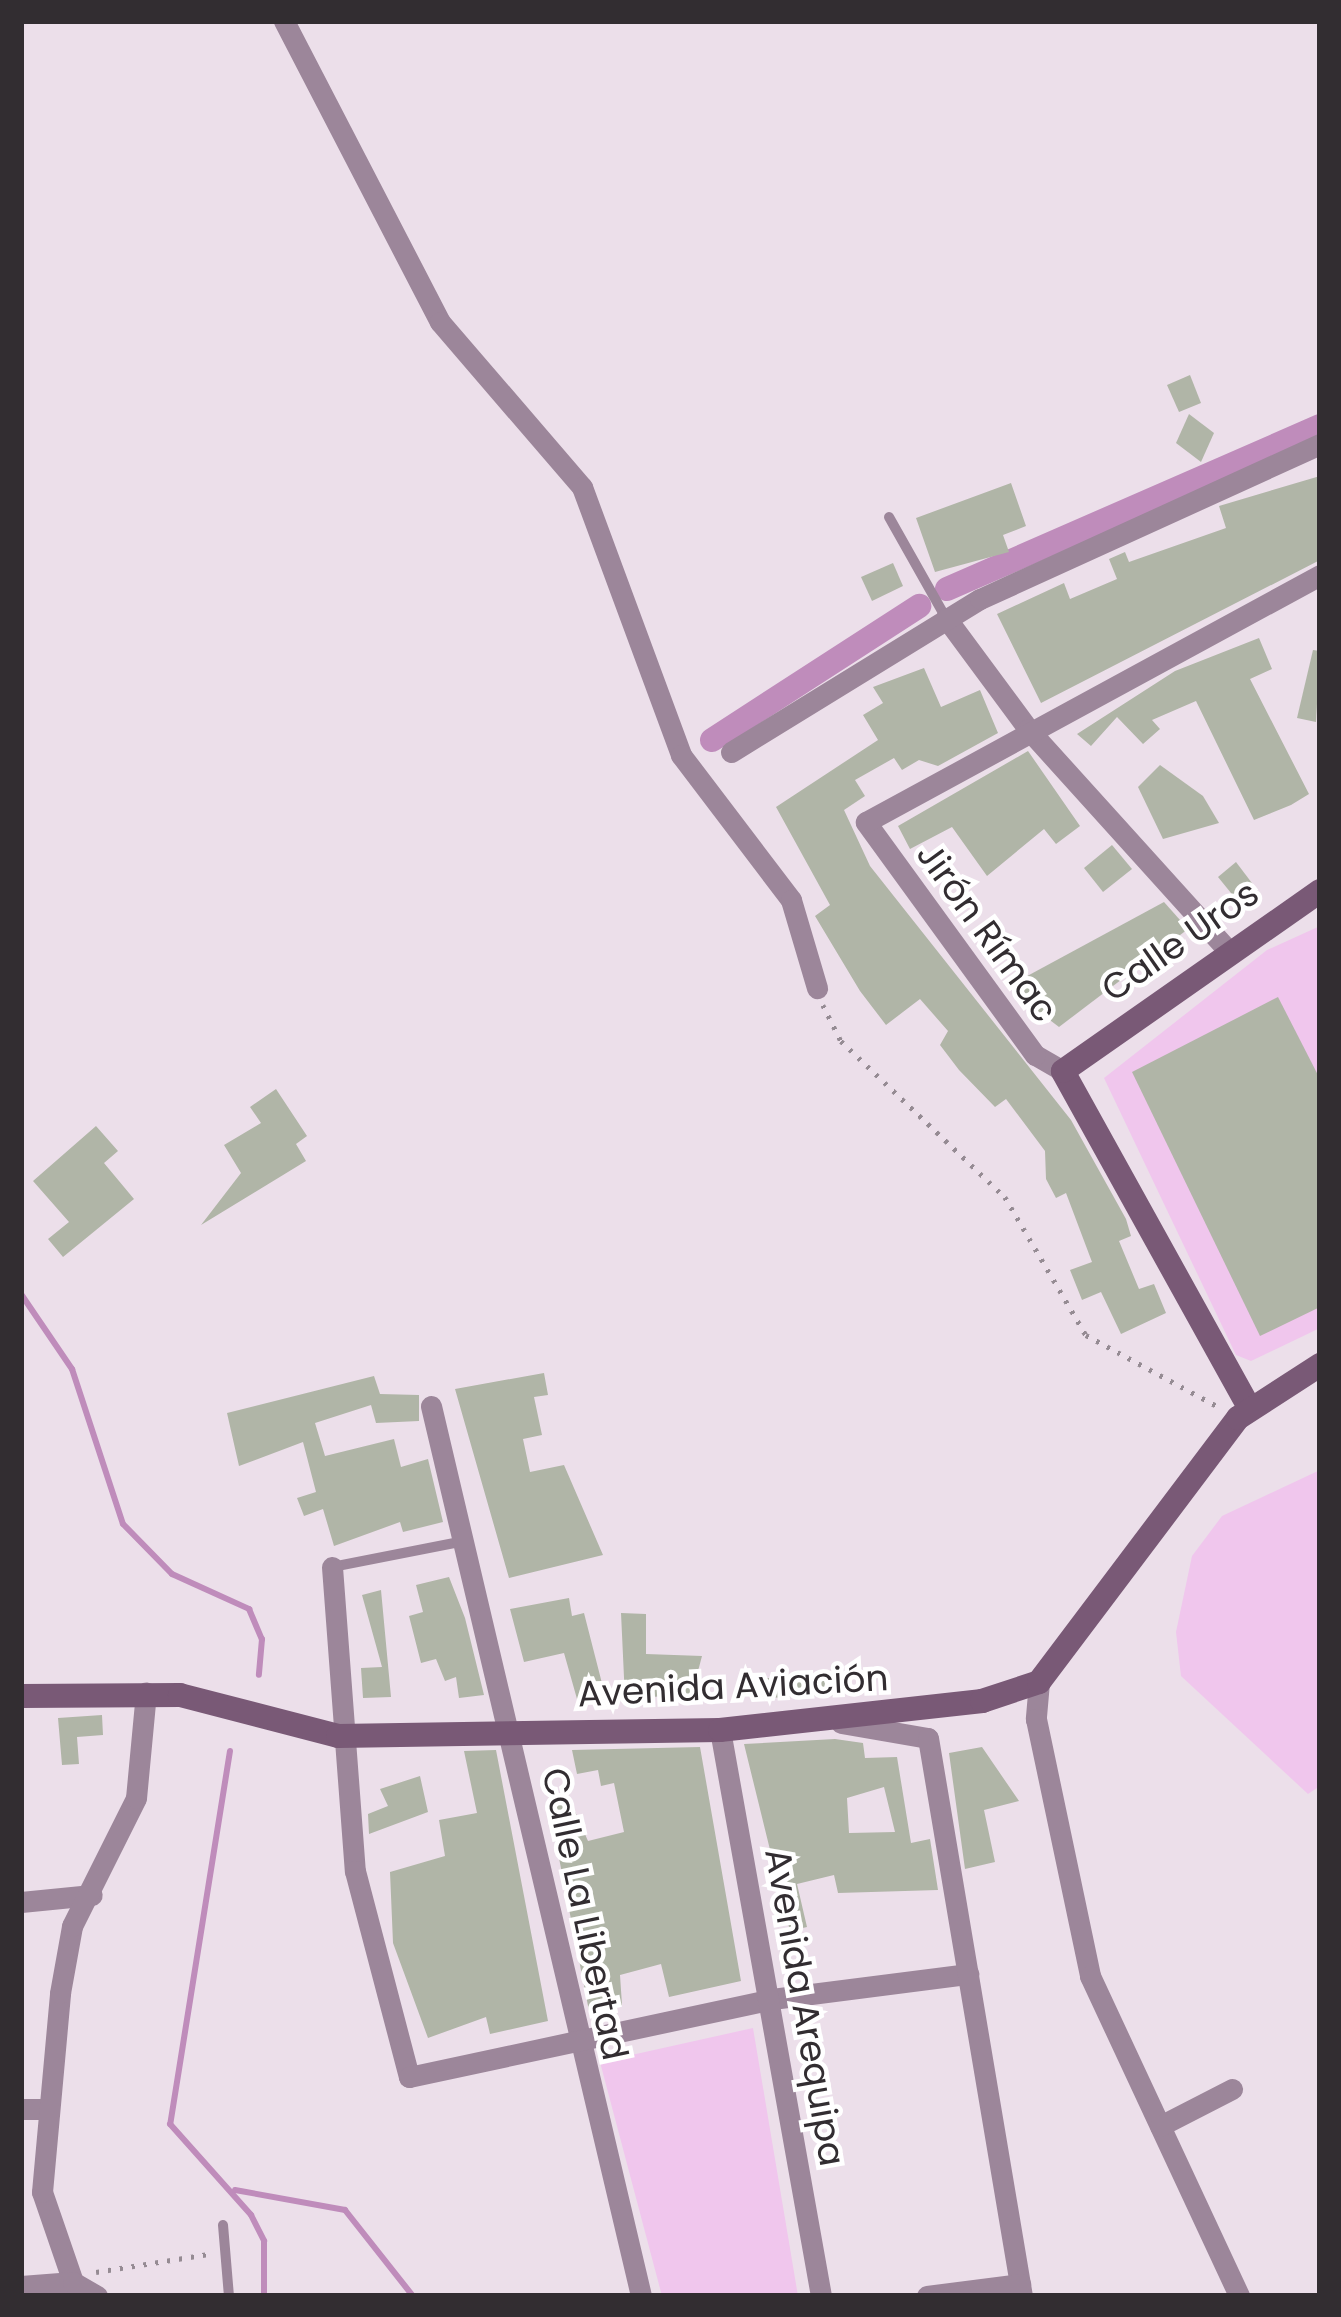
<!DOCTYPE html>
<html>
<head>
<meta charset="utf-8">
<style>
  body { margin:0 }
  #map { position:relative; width:1341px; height:2317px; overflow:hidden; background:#ecdfea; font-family:Poppins,sans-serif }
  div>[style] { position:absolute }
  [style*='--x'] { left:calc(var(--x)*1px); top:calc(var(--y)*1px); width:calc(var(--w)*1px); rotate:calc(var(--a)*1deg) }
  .green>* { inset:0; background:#f0c6ed }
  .stream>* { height:6px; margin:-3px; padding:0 3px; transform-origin:3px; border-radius:3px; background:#bf8cbb }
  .canal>* { height:24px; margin:-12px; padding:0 12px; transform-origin:12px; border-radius:12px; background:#bf8cbb }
  .building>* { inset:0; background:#b0b5a7 }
  .path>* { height:4.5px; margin-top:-2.25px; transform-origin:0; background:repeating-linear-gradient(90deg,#958b93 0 3px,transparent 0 12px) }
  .lane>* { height:10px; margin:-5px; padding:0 5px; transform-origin:5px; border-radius:5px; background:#9c869a }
  .street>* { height:21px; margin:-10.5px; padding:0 10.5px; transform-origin:10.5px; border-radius:10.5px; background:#9c869a }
  .secondary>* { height:24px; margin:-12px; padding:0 12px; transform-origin:12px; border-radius:12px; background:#795976 }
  span { translate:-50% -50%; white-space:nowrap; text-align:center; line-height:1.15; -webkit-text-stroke:9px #fff; paint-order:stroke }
  .street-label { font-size:36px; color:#322d31 }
  .frame { position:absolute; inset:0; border:24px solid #322d31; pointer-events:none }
</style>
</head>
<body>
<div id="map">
  <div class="green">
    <i style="clip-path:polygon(1320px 926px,1320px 1328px,1251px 1361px,1236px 1355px,1104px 1078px,1267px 950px)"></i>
    <i style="clip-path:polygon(1320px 1470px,1320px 1786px,1308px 1794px,1181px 1676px,1176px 1632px,1192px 1556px,1222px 1516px)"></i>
    <i style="clip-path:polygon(753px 2028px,798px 2296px,662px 2296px,600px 2062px)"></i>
  </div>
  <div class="stream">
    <i style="--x:21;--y:1294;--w:91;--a:55.8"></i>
    <i style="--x:72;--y:1369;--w:163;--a:71.8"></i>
    <i style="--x:123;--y:1524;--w:70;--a:45.6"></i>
    <i style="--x:172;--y:1574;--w:85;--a:24.4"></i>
    <i style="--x:249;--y:1609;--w:33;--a:67"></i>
    <i style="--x:262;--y:1639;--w:36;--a:95"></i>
    <i style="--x:230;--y:1751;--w:378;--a:99.1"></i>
    <i style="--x:170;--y:2124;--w:122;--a:48.3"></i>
    <i style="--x:251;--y:2215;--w:29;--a:63"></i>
    <i style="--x:264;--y:2241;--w:55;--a:90"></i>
    <i style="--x:235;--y:2190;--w:112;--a:10.3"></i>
    <i style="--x:345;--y:2210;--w:110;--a:51.7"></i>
  </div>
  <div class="canal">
    <i style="--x:947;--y:589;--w:407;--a:-23.6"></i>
    <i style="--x:712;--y:740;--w:247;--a:-32.9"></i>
  </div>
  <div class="building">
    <i style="clip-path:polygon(1190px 375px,1201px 403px,1179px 412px,1167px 385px)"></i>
    <i style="clip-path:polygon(1189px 414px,1214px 433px,1201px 462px,1176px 443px)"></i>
    <i style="clip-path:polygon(1320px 476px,1320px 560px,1041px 703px,997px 614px,1064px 583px,1070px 599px,1117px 579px,1109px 559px,1125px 552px,1129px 562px,1226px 528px,1219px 506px)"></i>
    <i style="clip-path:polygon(1011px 483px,1026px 526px,1003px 535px,1009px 552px,935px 572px,916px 518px)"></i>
    <i style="clip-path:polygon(893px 563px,903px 586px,872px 601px,861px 577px)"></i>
    <i style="clip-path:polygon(1259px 638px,1272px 669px,1250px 679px,1309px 794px,1291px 805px,1254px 820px,1196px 701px,1152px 720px,1160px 729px,1143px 744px,1117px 717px,1091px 746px,1077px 734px,1175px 671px)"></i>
    <i style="clip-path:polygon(1313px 650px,1320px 651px,1316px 722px,1297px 718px)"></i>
    <i style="clip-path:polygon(924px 668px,941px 707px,980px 690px,998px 733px,938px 766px,919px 760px,902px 770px,894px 758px,855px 780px,865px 796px,844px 810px,870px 866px,1071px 1120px,1126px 1219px,1131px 1236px,1119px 1241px,1139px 1289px,1154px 1284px,1166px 1313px,1121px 1334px,1101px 1292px,1082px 1300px,1070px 1270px,1092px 1262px,1066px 1193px,1056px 1198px,1046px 1179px,1045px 1151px,1006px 1099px,995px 1107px,959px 1070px,940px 1045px,948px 1031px,920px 999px,886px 1025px,860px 991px,815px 916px,830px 905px,776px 807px,878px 740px,863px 715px,883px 703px,873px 687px)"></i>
    <i style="clip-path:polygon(1028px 751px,1080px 826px,1056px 844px,1044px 829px,987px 876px,952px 827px,910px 849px,898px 826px)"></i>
    <i style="clip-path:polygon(1160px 765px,1203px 796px,1219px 823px,1163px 839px,1138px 787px)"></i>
    <i style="clip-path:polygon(1112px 845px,1132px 869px,1103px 892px,1084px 868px)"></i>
    <i style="clip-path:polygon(1236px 862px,1261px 895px,1244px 909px,1218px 877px)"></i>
    <i style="clip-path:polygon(1164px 902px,1188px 929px,1059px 1027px,1034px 1008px,1018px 981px)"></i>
    <i style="clip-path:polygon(1278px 997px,1320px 1079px,1320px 1307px,1260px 1336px,1132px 1072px)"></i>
    <i style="clip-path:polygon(276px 1089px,307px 1136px,296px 1144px,306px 1161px,201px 1225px,241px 1173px,224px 1145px,261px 1123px,250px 1107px)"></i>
    <i style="clip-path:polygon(96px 1126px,118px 1151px,104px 1163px,134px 1199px,63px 1257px,48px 1239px,69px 1222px,33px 1181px)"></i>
    <i style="clip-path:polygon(544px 1373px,548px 1395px,534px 1397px,542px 1435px,523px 1439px,530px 1472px,564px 1465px,603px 1555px,509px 1578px,455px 1389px)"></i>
    <i style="clip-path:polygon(374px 1376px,380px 1394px,419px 1395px,419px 1421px,376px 1423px,371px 1405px,315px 1423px,325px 1456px,394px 1439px,401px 1467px,428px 1459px,443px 1522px,403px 1532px,400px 1522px,334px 1546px,323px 1509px,304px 1516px,297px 1498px,316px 1492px,303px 1442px,239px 1466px,227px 1413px)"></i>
    <i style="clip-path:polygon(449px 1577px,465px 1618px,484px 1695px,459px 1698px,456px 1677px,445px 1681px,436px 1659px,421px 1663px,409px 1616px,423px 1612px,416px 1585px)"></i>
    <i style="clip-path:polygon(381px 1590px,391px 1697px,363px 1698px,361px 1668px,382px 1667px,362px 1595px)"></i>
    <i style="clip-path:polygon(569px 1598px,572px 1616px,584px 1613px,606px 1699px,579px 1706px,564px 1653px,524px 1662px,510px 1609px)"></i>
    <i style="clip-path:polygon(621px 1613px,646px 1614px,646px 1654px,702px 1656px,692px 1694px,625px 1699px)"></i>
    <i style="clip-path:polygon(767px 1678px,842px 1679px,842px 1695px,767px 1698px)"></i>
    <i style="clip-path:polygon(102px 1715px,103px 1735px,77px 1737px,79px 1764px,62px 1765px,58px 1718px)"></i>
    <i style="clip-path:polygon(evenodd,835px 1739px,863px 1743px,865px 1758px,897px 1757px,911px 1843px,930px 1839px,938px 1890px,838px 1893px,834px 1875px,797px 1884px,807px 1927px,790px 1931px,744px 1744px,835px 1739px,884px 1787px,895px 1832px,849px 1833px,847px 1798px,884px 1787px)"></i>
    <i style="clip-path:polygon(700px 1747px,741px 1981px,669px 1997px,661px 1964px,620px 1975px,622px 2005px,590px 2016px,548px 1802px,569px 1798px,588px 1841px,624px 1832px,614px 1783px,601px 1786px,598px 1770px,577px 1774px,572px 1750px)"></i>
    <i style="clip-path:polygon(982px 1747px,1019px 1801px,984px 1810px,995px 1862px,965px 1869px,949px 1753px)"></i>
    <i style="clip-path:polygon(496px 1750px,548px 2021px,490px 2034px,486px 2017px,428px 2038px,393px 1943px,390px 1872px,445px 1856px,439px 1820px,477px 1813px,464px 1751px)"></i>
    <i style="clip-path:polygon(420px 1776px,428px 1812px,369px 1834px,368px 1814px,388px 1806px,380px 1789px)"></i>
  </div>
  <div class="path">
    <i style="--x:823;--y:1005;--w:40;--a:63.4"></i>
    <i style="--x:841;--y:1041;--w:226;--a:43.6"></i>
    <i style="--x:1005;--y:1197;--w:160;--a:59.6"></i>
    <i style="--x:1086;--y:1335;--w:149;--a:28.5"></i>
    <i style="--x:96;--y:2272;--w:114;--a:-9.1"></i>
  </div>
  <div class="lane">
    <i style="--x:889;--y:517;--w:116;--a:60.6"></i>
    <i style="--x:332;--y:1567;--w:135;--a:-11.1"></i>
    <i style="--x:223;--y:2225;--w:71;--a:85.2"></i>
  </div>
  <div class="street">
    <i style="--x:284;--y:21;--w:339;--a:62.6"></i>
    <i style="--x:440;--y:322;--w:218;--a:49.3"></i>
    <i style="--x:582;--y:487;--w:286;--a:69.7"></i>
    <i style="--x:681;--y:755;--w:182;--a:52.8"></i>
    <i style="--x:791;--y:900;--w:92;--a:73.5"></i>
    <i style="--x:946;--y:618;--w:138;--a:53.5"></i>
    <i style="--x:1028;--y:729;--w:297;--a:47.9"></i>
    <i style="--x:731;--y:752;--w:292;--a:-31.6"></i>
    <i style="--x:980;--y:599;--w:374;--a:-24.5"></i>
    <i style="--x:1063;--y:1071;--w:32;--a:-150"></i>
    <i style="--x:1035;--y:1055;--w:288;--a:-126"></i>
    <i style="--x:866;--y:822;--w:517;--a:-28.55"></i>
    <i style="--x:431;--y:1406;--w:914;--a:76.72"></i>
    <i style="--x:332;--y:1567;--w:305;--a:85.7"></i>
    <i style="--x:355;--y:1871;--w:213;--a:75.3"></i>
    <i style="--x:409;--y:2077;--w:371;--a:-12.1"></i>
    <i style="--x:772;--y:1999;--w:198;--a:-7.3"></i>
    <i style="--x:1039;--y:1682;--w:37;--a:95"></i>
    <i style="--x:1036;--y:1719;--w:263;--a:78.1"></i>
    <i style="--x:1090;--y:1976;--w:353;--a:65"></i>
    <i style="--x:841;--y:1723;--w:88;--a:9.8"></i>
    <i style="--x:928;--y:1738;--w:566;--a:80.44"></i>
    <i style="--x:720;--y:1730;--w:575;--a:79.88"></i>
    <i style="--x:21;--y:1902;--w:71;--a:-5.6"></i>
    <i style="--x:21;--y:2109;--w:26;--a:0"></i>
    <i style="--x:1160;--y:2126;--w:81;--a:-27.2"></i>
    <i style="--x:73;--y:2282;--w:95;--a:-109"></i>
    <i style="--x:42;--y:2192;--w:200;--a:-84.8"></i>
    <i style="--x:60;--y:1993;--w:68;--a:-79.8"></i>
    <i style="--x:72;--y:1926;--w:143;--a:-63.4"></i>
    <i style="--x:136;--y:1798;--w:106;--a:-84.6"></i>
    <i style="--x:21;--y:2286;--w:52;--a:-4.4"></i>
    <i style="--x:73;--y:2282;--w:28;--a:30"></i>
    <i style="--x:927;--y:2296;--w:94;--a:-7.4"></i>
  </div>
  <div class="secondary">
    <i style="--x:1250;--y:1409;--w:386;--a:-119"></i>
    <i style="--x:1063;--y:1071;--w:314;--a:-35"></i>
    <i style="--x:21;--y:1696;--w:159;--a:-0.4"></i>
    <i style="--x:180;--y:1695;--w:163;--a:14.5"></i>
    <i style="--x:338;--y:1736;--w:382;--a:-0.9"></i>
    <i style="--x:720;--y:1730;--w:264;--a:-6.3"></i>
    <i style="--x:982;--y:1701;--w:60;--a:-18.4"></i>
    <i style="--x:1039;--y:1682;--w:331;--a:-53"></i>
    <i style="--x:1238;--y:1418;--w:98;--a:-32.9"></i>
  </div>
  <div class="street-label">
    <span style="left:987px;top:932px;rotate:54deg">Jirón Rímac</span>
    <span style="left:1180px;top:941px;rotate:-35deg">Calle Uros</span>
    <span style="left:733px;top:1686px;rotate:-3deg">Avenida Aviación</span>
    <span style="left:585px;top:1914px;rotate:78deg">Calle La Libertad</span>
    <span style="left:805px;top:2007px;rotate:80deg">Avenida Arequipa</span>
  </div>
  <div class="frame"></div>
</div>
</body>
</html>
